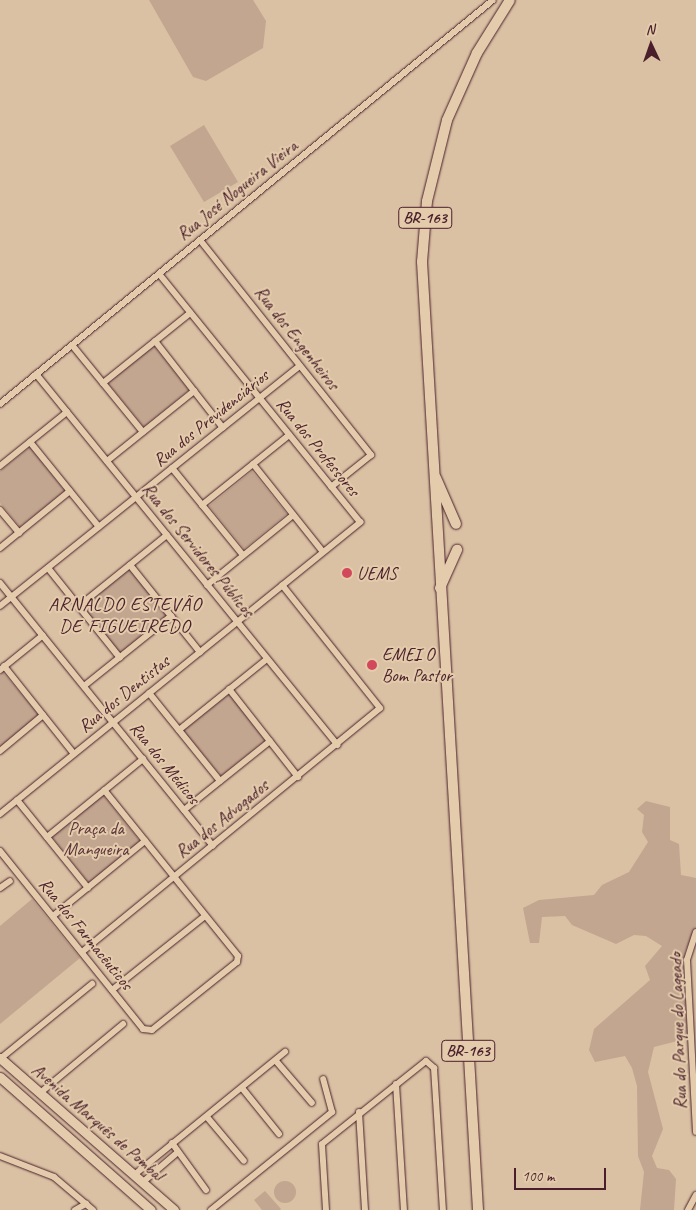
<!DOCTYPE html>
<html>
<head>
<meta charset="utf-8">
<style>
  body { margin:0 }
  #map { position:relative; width:696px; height:1210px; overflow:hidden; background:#dac1a3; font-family:Caveat,sans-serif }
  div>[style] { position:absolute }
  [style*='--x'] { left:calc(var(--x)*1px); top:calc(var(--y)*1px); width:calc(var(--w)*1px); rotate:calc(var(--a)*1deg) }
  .green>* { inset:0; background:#c2a68f }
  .round { border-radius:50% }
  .roads { filter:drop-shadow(0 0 1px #4a1f2b) drop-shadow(0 0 1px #4a1f2b) }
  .minor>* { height:6px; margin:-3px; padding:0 3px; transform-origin:3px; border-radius:3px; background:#e3cbab }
  .major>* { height:9px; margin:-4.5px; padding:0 4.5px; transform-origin:4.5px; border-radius:4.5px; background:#e3cbab }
  .highway>* { height:10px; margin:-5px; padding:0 5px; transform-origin:5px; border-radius:5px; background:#e3cbab }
  .dots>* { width:14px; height:14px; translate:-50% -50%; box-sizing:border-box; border:2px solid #e3cbab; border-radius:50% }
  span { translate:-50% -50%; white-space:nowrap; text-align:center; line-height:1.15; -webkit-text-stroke:4px #e3cbab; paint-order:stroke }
  .shield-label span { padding:1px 4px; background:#e3cbab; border:1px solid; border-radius:4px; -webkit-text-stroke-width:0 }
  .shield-label { font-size:16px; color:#4a1f2b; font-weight:700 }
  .street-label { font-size:18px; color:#4a1f2b }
  .poi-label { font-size:18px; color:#4a1f2b }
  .left { translate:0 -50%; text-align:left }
  .park-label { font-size:18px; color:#5c333a }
  .neighbourhood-label { font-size:19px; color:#4a1f2b; letter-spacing:1px }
  .north { position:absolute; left:626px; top:20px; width:50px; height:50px; -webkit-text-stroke:4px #e3cbab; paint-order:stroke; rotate:357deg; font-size:14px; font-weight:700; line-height:20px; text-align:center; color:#4a1f2b }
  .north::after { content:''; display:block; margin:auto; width:18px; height:22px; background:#4a1f2b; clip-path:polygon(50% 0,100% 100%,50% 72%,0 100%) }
  .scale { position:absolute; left:514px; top:1168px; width:92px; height:22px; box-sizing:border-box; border:2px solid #4a1f2b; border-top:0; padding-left:6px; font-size:15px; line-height:18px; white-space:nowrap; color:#4a1f2b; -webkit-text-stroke:4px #e3cbab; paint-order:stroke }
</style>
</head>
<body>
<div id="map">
  <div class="green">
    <i style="clip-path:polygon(149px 0,253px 0,266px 21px,263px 48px,206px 81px,193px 77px)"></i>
    <i style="clip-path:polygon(204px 125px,238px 182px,204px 202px,170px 146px)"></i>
    <i style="clip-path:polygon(154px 346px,189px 390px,144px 427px,108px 383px)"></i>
    <i style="clip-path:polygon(30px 447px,65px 491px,20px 527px,0 503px,0 471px)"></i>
    <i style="clip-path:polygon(252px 471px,287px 514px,244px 549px,209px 506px)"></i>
    <i style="clip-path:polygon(129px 569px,167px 616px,120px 654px,83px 607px)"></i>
    <i style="clip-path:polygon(3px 672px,39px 715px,0 747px,0 675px)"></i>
    <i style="clip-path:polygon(229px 694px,266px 740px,221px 776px,183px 730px)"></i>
    <i style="clip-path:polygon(103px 795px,140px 841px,89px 883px,52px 837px)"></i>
    <i style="clip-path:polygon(646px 801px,670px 807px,670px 840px,679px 844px,681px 875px,696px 878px,696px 930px,685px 952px,689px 1038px,654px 1047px,648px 1072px,663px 1129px,652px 1156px,657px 1168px,669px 1170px,676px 1179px,674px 1210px,640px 1210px,644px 1172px,638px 1156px,637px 1086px,632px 1068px,625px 1056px,595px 1062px,589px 1050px,594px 1029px,650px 980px,645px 966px,662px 946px,646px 936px,634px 935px,616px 944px,572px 925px,565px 916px,542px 917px,539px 943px,530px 943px,523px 908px,539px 900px,594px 895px,602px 885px,629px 872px,648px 842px,642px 832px,644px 815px,637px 809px)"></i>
    <i style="clip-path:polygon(32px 899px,80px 958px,0 1024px,0 926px)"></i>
    <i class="round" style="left:274px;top:1181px;width:22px;height:22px"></i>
    <i style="clip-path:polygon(265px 1191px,281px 1209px,280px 1210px,262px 1210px,254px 1200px)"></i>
  </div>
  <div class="roads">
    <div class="minor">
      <i style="--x:200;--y:240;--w:275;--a:51.5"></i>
      <i style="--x:371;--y:455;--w:51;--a:141.3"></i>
      <i style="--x:155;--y:341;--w:110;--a:52"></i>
      <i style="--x:72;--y:345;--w:112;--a:50.8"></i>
      <i style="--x:36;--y:374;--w:478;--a:50.9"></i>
      <i style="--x:103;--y:383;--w:112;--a:-38.8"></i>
      <i style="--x:0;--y:404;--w:637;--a:-39.33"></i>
      <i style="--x:30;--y:442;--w:109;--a:50.9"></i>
      <i style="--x:107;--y:461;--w:112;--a:-38.8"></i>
      <i style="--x:253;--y:464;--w:112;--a:51.5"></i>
      <i style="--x:0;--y:466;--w:86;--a:-38.9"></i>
      <i style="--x:172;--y:468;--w:112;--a:50.8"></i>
      <i style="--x:202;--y:505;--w:112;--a:-38.8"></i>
      <i style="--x:0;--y:510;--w:30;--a:50"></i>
      <i style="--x:0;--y:548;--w:90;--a:-39.2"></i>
      <i style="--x:130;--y:565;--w:112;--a:51.2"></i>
      <i style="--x:48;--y:568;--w:115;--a:51.3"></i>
      <i style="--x:0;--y:583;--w:338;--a:51"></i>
      <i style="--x:207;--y:585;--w:111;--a:-39.1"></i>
      <i style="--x:0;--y:606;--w:384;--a:-38.7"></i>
      <i style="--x:79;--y:606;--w:113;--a:-38.9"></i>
      <i style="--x:4;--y:666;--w:112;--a:51.5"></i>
      <i style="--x:0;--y:670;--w:55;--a:-39.1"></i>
      <i style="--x:84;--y:686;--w:112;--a:-38.8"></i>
      <i style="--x:229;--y:689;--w:112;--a:51.9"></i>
      <i style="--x:149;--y:693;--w:113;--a:51.1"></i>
      <i style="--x:179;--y:730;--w:113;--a:-38.9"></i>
      <i style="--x:0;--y:751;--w:56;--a:-39.9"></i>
      <i style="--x:17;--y:800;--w:113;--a:51.1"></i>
      <i style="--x:184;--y:810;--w:110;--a:-38.7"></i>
      <i style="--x:0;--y:814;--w:464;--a:-39"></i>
      <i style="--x:360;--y:522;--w:319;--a:-129"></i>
      <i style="--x:47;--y:837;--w:124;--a:-39.1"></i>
      <i style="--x:0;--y:851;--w:228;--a:51.2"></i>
      <i style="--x:143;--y:1029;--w:9;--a:6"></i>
      <i style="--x:152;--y:1030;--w:109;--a:-38.7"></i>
      <i style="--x:237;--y:962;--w:6;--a:-81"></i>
      <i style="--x:238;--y:956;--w:213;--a:-128.9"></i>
      <i style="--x:0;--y:888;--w:12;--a:-35"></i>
      <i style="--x:53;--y:916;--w:119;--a:-39.2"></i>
      <i style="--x:696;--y:932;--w:29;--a:108"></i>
      <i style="--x:687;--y:960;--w:172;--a:87"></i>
      <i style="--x:82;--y:952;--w:385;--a:-39.3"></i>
      <i style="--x:380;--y:708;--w:157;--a:-128.5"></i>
      <i style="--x:112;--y:990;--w:119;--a:-38.5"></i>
      <i style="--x:0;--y:1059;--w:119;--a:-39.2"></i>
      <i style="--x:276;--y:1061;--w:55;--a:49.4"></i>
      <i style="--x:396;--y:1084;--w:126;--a:86.4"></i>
      <i style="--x:242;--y:1088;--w:59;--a:51.2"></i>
      <i style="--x:40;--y:1093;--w:108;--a:-39.7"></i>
      <i style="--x:359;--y:1112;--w:98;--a:86.5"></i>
      <i style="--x:207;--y:1117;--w:57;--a:49.9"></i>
      <i style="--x:172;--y:1143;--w:58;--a:54.1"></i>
      <i style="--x:0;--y:1156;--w:58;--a:21.3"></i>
      <i style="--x:54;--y:1177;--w:51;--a:40.2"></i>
      <i style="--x:134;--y:1175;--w:195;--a:-39.2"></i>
      <i style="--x:143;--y:1182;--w:46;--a:-40.6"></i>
      <i style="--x:75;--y:1210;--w:13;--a:-29"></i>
      <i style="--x:211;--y:1210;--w:156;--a:-39"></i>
      <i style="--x:332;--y:1112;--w:34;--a:-105"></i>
      <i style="--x:326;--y:1210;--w:66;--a:-93.5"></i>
      <i style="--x:322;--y:1144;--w:133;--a:-38.6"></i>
      <i style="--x:426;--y:1061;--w:11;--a:41"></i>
      <i style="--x:434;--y:1068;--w:142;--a:86.4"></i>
      <i style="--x:688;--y:1210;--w:17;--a:-62"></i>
    </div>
    <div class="major">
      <i style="--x:0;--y:1058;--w:231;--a:41.1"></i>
      <i style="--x:0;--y:1077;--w:201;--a:41.4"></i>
    </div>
    <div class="highway">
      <i style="--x:436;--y:478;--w:50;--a:66.5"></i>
      <i style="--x:440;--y:588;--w:42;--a:-65.9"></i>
      <i style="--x:478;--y:1210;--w:950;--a:-93.38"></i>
      <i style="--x:422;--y:262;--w:61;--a:-85.3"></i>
      <i style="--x:427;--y:201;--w:83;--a:-76.1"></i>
      <i style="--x:447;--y:120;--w:73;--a:-65.9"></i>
      <i style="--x:477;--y:53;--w:62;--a:-58.1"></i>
    </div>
  </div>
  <div class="dots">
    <i style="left:347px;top:573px;background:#d1495b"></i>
    <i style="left:372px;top:665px;background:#d1495b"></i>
  </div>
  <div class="shield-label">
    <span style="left:425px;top:218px">BR-163</span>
    <span style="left:468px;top:1051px">BR-163</span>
  </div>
  <div class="street-label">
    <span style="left:237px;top:190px;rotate:-39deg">Rua José Nogueira Vieira</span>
    <span style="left:297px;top:338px;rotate:52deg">Rua dos Engenheiros</span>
    <span style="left:211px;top:418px;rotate:-39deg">Rua dos Previdenciários</span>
    <span style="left:318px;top:447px;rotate:51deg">Rua dos Professores</span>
    <span style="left:198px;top:550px;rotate:51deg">Rua dos Servidores Públicos</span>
    <span style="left:124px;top:694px;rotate:-39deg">Rua dos Dentistas</span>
    <span style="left:165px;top:763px;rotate:51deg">Rua dos Médicos</span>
    <span style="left:222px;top:819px;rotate:-39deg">Rua dos Advogados</span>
    <span style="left:86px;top:934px;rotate:51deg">Rua dos Farmacêuticos</span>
    <span style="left:678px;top:1031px;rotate:-92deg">Rua do Parque do Lageado</span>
    <span style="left:98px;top:1122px;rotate:41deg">Avenida Marquês de Pombal</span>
  </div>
  <div class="poi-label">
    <span class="left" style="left:357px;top:573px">UEMS</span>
    <span class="left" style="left:382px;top:665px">EMEI O<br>Bom Pastor</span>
  </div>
  <div class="park-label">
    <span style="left:96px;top:839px">Praça da<br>Mangueira</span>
  </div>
  <div class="neighbourhood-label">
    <span style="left:125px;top:616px">ARNALDO ESTEVÃO<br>DE FIGUEIREDO</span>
  </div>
  <div class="north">N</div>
  <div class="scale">100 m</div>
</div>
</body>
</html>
